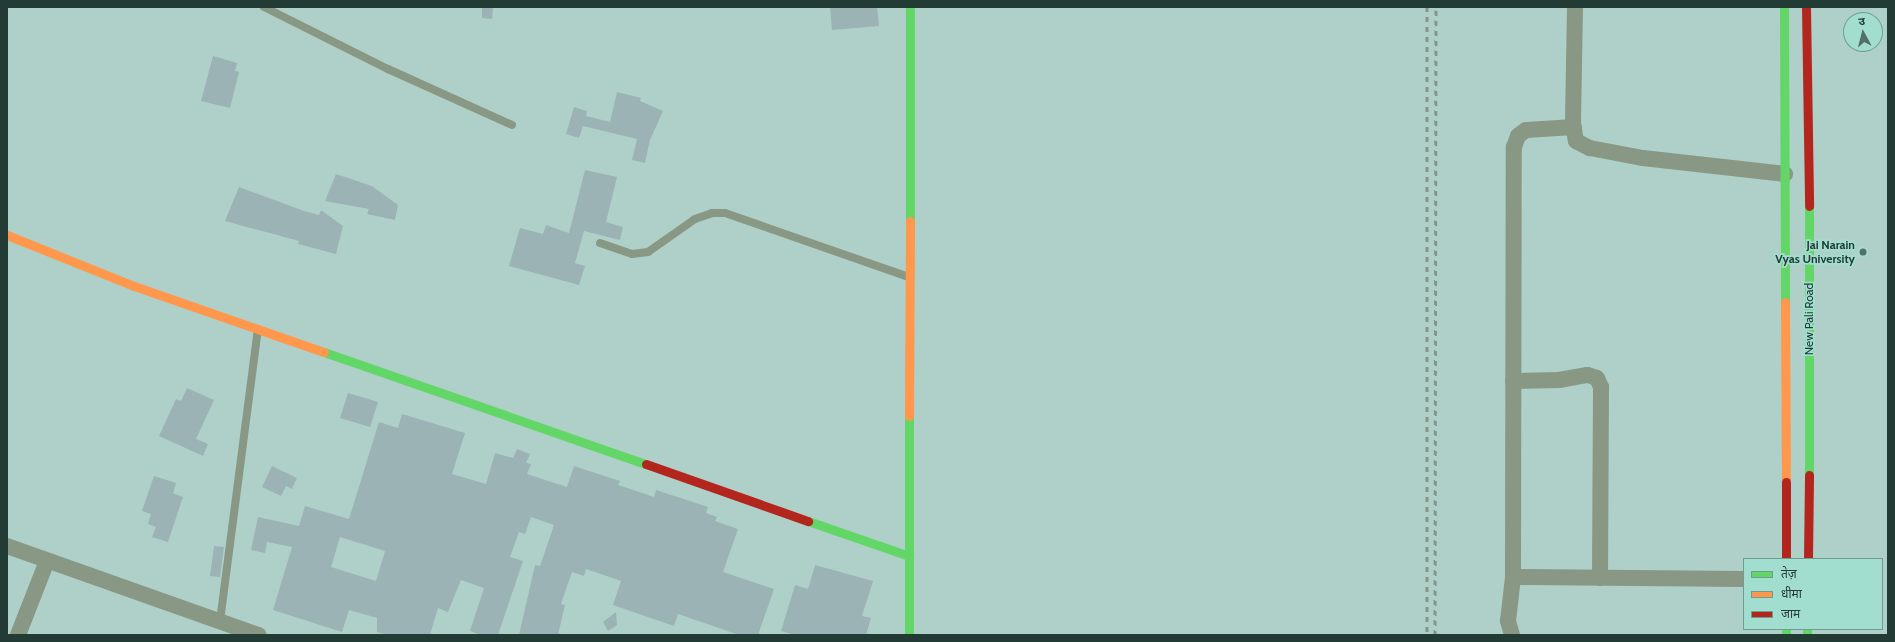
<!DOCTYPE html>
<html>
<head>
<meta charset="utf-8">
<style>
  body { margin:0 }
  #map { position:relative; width:1895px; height:642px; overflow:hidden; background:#afd0c8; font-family:Cabin,"Noto Sans Devanagari",sans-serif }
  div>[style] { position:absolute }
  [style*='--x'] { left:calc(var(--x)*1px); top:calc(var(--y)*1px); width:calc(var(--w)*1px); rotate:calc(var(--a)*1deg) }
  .building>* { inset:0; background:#9bb3b5 }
  .lane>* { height:8px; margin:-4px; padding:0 4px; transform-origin:4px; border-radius:4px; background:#889885 }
  .street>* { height:16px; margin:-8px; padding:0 8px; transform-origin:8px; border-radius:8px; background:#889885 }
  .fast>* { height:9px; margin:-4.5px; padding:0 4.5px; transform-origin:4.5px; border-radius:4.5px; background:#63d668 }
  .slow>* { height:9px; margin:-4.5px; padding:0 4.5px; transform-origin:4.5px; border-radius:4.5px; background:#ff974d }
  .jam>* { height:9px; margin:-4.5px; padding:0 4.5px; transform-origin:4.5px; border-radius:4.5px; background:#b3261e }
  .rail>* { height:3px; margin-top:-1.5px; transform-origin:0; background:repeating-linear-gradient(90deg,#849689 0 5px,transparent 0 10px) }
  .dots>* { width:11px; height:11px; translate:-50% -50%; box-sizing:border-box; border:2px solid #a1decf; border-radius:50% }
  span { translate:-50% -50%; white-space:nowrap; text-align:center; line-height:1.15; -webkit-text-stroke:3.5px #a1decf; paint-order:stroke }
  .poi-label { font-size:12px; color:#223b35; font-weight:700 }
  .right { translate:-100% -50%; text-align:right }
  .street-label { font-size:12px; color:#223b35 }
  .frame { position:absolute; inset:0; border:8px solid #223b35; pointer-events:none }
  .legend { position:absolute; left:1743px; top:558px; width:140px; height:72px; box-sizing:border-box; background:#a1decf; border:1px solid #6e9d91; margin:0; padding:5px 7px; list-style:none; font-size:12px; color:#223b35 }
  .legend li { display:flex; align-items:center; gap:8px; height:20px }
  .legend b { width:20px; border:1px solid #6e9d91 }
  .north { position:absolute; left:1843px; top:12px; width:40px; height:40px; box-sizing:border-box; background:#a1decf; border:1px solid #6e9d91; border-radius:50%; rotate:353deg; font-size:11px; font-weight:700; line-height:16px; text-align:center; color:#223b35 }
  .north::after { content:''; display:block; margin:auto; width:14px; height:18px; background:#536f68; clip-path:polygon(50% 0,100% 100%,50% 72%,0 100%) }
</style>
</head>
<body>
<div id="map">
  <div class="building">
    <i style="clip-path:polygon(482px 7px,493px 7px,492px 19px,482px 18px)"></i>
    <i style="clip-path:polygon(830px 7px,877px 7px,879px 26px,832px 30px)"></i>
    <i style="clip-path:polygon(213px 56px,237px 63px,235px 71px,239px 72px,230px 108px,201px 101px)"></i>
    <i style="clip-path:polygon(617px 92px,641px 98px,640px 101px,663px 111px,650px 140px,645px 163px,632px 160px,637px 139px,583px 126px,579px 138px,566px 134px,574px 107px,587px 111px,586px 116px,610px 122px)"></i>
    <i style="clip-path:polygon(585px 170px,617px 177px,606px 222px,623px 227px,620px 240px,584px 231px,575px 263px,585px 266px,579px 285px,509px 266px,520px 228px,543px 234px,546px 225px,569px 233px)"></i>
    <i style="clip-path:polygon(336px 174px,372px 186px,398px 205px,395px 220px,367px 214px,369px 209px,325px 201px)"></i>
    <i style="clip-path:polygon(239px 187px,304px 211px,319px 215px,321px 210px,343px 226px,336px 254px,298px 244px,299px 241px,225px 221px)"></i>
    <i style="clip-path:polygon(187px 388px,214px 400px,196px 439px,208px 444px,203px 456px,159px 436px,176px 399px,181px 401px)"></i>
    <i style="clip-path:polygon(348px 393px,378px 402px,370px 427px,340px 418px)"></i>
    <i style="clip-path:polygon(evenodd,402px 414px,465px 433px,452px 474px,486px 484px,495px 453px,513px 458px,517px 449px,530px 454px,526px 463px,531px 464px,527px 474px,567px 487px,574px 466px,620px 481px,618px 485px,654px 497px,656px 490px,708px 507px,706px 513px,717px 517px,715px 521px,738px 529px,723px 572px,774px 589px,758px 635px,739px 635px,678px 614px,674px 626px,613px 605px,621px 581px,586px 569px,584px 576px,572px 572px,561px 604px,565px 605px,558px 635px,519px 635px,535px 565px,540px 566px,554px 525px,531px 517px,525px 534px,519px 532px,510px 557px,523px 561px,498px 635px,481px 635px,470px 631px,484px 588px,461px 580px,448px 612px,438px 608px,430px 635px,388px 635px,377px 632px,377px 618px,349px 610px,342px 632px,273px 610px,292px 547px,267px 542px,265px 553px,251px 550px,258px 517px,299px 526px,305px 506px,349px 519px,379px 422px,398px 428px,402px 414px,340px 537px,385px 551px,376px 581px,331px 567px,340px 537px)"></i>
    <i style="clip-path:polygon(272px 466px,297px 478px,292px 489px,286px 486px,281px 496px,262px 487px)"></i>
    <i style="clip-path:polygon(154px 476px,176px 483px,173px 493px,183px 497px,168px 542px,152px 537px,156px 527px,148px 524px,151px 514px,142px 511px)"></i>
    <i style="clip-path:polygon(214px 546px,224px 547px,220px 577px,210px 576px)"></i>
    <i style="clip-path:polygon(815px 565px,873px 581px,862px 616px,871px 618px,866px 635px,795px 635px,781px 631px,795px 585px,808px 589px)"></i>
    <i style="clip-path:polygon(616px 612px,617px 625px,608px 631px,603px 622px)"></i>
  </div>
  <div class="lane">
    <i style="--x:264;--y:7;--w:139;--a:26.6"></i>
    <i style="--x:388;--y:69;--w:136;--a:24.3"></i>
    <i style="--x:600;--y:243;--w:34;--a:19"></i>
    <i style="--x:632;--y:254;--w:16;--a:-7"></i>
    <i style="--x:648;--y:252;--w:57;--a:-35.1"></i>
    <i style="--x:695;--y:219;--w:18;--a:-19"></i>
    <i style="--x:712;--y:213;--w:13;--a:0"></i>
    <i style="--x:725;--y:213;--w:195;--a:19.2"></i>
    <i style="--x:220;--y:621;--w:294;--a:-82.6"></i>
  </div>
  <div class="street">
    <i style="--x:1575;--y:7;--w:116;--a:91"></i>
    <i style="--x:1573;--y:123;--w:18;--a:81"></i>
    <i style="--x:1576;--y:141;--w:16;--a:27"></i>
    <i style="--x:1590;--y:148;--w:54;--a:10.7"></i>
    <i style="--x:1643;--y:158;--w:143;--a:6.4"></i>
    <i style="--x:1513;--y:381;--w:46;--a:-1.2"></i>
    <i style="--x:1559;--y:380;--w:29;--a:-10"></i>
    <i style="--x:1588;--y:375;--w:9;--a:18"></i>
    <i style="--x:1597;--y:378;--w:10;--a:66"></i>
    <i style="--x:1601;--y:387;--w:191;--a:90.3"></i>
    <i style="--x:7;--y:546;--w:267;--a:19.5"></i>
    <i style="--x:1513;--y:577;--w:231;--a:0.5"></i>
    <i style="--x:18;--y:635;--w:79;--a:-68.6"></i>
    <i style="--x:1512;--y:635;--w:15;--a:-106"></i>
    <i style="--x:1508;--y:621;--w:44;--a:-83.5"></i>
    <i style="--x:1513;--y:577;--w:430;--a:-89.9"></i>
    <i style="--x:1514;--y:147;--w:12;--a:-70"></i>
    <i style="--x:1518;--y:136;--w:10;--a:-37"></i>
    <i style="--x:1526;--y:130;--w:48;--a:-3.6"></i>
  </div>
  <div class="fast">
    <i style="--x:1784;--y:7;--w:295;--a:89.8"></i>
    <i style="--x:910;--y:221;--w:214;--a:-90"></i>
    <i style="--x:324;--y:352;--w:341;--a:19.2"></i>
    <i style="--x:1809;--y:475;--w:269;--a:-90"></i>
    <i style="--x:808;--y:521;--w:107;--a:19.1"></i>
    <i style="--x:1786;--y:629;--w:6;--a:90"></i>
    <i style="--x:1807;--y:629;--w:6;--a:90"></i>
    <i style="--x:909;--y:635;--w:219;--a:-90"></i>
  </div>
  <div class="slow">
    <i style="--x:7;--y:235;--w:137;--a:21.9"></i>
    <i style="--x:134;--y:286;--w:201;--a:19.2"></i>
    <i style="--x:1785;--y:302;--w:180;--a:89.7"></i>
    <i style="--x:909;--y:416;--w:195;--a:-89.7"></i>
  </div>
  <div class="jam">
    <i style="--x:1806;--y:7;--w:199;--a:89.1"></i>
    <i style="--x:646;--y:464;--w:172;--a:19.4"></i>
    <i style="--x:1786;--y:482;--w:77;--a:90"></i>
    <i style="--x:1808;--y:559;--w:84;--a:-89.3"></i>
  </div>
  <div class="rail">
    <i style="--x:1427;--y:7;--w:628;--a:90"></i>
    <i style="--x:1435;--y:635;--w:628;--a:-89.91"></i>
  </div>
  <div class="dots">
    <i style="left:1863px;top:252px;background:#536f68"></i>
  </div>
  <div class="poi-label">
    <span class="right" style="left:1855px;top:252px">Jai Narain<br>Vyas University</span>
  </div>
  <div class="street-label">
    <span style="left:1809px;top:319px;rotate:-90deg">New Pali Road</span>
  </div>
  <div class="frame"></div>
  <ul class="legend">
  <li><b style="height:5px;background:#63d668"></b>तेज़</li>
  <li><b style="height:5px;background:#ff974d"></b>धीमा</li>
  <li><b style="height:5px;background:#b3261e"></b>जाम</li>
  </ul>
  <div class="north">उ</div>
</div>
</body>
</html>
